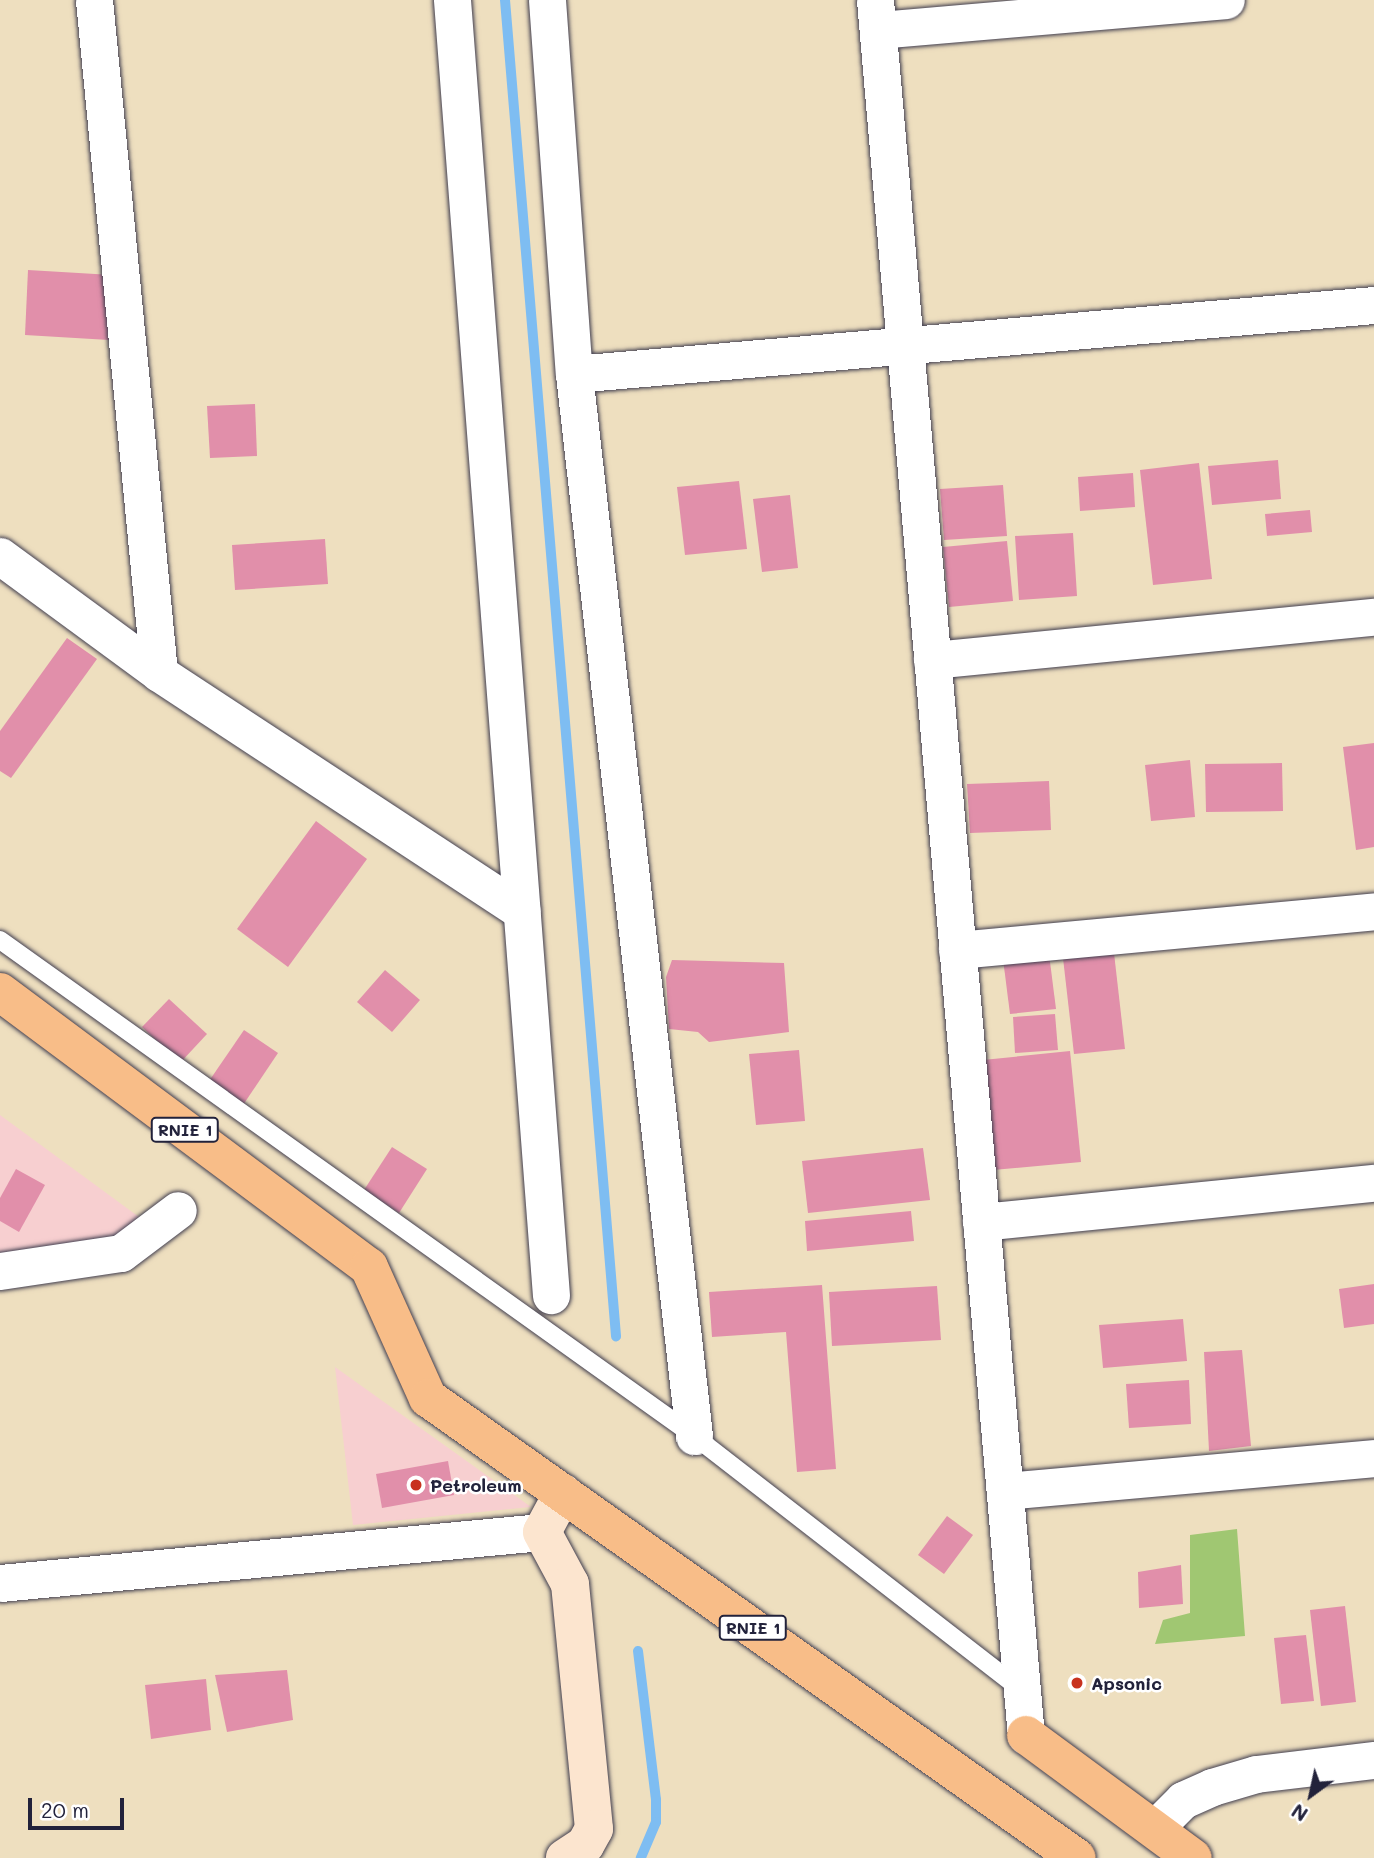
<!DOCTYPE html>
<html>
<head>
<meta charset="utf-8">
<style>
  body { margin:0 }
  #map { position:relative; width:1374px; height:1858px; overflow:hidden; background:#eedfbf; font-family:Mali,sans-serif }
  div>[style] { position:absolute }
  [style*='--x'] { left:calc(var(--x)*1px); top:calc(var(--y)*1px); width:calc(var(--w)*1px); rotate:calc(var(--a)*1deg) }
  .built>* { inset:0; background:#f7cfd0 }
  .green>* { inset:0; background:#a0c772 }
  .stream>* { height:10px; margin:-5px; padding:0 5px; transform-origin:5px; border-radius:5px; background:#7ebdf2 }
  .building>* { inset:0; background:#e18faa }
  .roads { filter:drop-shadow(0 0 2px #413e4f) drop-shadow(0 0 2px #413e4f) }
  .lane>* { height:18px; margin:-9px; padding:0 9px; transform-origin:9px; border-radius:9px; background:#fff }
  .street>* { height:37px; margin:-18.5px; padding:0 18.5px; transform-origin:18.5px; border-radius:18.5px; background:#fff }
  .secondary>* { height:38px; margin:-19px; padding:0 19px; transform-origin:19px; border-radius:19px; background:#fce5cf }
  .highway>* { height:38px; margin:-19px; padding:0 19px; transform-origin:19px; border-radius:19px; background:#f8bd88 }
  .dots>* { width:19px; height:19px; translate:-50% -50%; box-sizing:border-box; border:4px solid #fff; border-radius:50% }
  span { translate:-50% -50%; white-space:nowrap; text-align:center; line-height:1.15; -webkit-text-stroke:5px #fff; paint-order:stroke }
  .shield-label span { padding:2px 5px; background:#fff; border:2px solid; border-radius:5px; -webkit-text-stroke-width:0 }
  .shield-label { font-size:16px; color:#22223b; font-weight:700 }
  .poi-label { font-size:18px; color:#22223b; font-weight:700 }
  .left { translate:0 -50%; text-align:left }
  .north { position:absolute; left:1276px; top:1760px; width:70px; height:70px; -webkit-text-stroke:5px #fff; paint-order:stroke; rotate:213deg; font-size:19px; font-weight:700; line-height:28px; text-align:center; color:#22223b }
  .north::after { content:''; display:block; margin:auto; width:24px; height:32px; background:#22223b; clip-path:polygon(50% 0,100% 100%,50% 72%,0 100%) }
  .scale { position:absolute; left:28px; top:1798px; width:96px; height:32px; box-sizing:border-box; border:4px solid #22223b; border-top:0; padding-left:9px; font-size:21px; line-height:24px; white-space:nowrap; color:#22223b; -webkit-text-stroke:5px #fff; paint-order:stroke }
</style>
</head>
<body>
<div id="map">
  <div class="built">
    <i style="clip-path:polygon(0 1115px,139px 1217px,115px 1237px,0 1256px)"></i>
    <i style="clip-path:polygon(335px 1367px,531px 1507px,353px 1525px)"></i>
  </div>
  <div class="green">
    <i style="clip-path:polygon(1237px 1529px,1245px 1636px,1155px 1644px,1163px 1620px,1190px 1613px,1190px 1535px)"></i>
  </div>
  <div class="stream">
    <i style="--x:505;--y:0;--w:1341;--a:85.25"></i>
    <i style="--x:638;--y:1651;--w:150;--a:83.1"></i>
    <i style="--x:656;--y:1800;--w:22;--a:90"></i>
    <i style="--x:656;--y:1822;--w:39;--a:113"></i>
  </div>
  <div class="building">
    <i style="clip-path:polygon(28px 270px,112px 275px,109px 340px,25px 335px)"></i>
    <i style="clip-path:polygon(255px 404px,257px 456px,210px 458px,207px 406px)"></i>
    <i style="clip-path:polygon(1278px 460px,1281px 499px,1212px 505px,1208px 466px)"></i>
    <i style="clip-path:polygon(1199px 463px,1212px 579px,1153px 585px,1140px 470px)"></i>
    <i style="clip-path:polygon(1133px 473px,1135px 507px,1080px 511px,1078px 477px)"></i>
    <i style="clip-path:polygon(739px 481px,747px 549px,685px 555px,677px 487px)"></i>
    <i style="clip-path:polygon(1003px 485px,1007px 536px,944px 540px,940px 489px)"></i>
    <i style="clip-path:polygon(790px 495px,798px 568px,762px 572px,753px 499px)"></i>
    <i style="clip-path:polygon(1310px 510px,1312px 532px,1267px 536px,1265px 514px)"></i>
    <i style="clip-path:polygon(1073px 533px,1077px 596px,1019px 600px,1015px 536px)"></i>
    <i style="clip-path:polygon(325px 539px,328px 584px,235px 590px,232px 545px)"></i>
    <i style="clip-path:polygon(1007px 541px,1013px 601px,949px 607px,943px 547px)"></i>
    <i style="clip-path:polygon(67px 638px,97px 659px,11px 778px,0 771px,0 731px)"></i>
    <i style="clip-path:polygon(1374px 743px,1374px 847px,1356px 850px,1343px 747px)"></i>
    <i style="clip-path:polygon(1190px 760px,1195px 817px,1151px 821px,1145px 765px)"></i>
    <i style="clip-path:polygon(1282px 763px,1283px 811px,1206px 812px,1205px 764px)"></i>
    <i style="clip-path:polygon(1049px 781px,1051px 830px,970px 833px,967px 784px)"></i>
    <i style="clip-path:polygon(316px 821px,367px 859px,288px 967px,237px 929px)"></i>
    <i style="clip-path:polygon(1114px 953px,1125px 1049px,1074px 1054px,1063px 958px)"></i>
    <i style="clip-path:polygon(1049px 954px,1056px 1009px,1010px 1014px,1003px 959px)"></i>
    <i style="clip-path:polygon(672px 960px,784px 963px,789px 1032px,709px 1042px,698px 1032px,669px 1029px,666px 977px)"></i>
    <i style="clip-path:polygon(385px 970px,420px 1000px,392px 1032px,357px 1002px)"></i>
    <i style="clip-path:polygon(169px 999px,207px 1034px,180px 1063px,142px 1027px)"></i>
    <i style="clip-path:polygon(1055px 1014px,1058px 1050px,1015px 1053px,1013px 1017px)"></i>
    <i style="clip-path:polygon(244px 1030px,278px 1053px,241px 1108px,207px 1084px)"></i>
    <i style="clip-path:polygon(799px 1050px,805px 1121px,756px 1125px,749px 1054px)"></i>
    <i style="clip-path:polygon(1070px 1051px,1081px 1162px,993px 1170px,983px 1060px)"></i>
    <i style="clip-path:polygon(392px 1147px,427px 1169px,399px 1213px,364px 1190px)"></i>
    <i style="clip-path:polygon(923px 1148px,930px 1200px,808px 1213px,802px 1161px)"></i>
    <i style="clip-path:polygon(16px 1169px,45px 1185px,19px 1232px,0 1221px,0 1198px)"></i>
    <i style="clip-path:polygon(911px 1211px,914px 1241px,807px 1251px,805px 1221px)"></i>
    <i style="clip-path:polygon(1374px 1284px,1374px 1324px,1344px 1328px,1339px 1289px)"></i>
    <i style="clip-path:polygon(822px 1285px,836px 1469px,797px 1472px,786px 1332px,712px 1337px,709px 1292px)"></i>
    <i style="clip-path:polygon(937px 1286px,941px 1340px,832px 1346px,829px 1292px)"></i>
    <i style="clip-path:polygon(1183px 1319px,1187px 1361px,1103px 1368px,1099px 1325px)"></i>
    <i style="clip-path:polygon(1242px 1350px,1251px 1446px,1209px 1451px,1204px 1352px)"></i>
    <i style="clip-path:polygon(1189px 1380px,1191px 1424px,1129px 1428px,1126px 1384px)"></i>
    <i style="clip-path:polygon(448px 1461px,454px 1495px,382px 1508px,376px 1474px)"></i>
    <i style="clip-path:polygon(947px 1516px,973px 1535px,944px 1574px,918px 1555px)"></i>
    <i style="clip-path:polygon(1181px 1565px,1183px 1604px,1139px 1608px,1138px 1572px)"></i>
    <i style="clip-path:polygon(1345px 1606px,1356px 1702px,1321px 1706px,1310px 1610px)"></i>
    <i style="clip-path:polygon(1306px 1635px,1314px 1701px,1281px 1704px,1274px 1638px)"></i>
    <i style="clip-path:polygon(287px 1670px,293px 1720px,227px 1732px,215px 1675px)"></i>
    <i style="clip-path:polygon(206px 1679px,211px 1730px,151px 1739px,145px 1685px)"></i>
  </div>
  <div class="roads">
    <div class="lane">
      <i style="--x:0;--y:940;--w:853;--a:35.55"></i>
      <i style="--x:694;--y:1436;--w:413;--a:37.8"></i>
    </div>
    <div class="street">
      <i style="--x:94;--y:0;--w:676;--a:84.48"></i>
      <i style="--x:452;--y:0;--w:1299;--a:85.63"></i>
      <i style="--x:547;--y:0;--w:375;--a:85.9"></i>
      <i style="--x:574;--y:374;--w:1069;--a:83.55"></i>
      <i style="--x:875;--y:0;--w:1742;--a:85.03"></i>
      <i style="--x:878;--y:30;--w:349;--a:-4.9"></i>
      <i style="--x:574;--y:374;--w:803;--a:-4.93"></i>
      <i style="--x:0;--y:556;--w:197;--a:36.3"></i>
      <i style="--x:159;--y:673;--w:434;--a:33.3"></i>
      <i style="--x:932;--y:660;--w:444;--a:-5.6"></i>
      <i style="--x:957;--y:950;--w:419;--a:-5.3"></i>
      <i style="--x:981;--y:1222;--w:395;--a:-5.7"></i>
      <i style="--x:0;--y:1271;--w:122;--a:-8.5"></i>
      <i style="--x:121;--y:1253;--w:71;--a:-37"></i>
      <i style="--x:1005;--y:1491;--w:370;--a:-5.1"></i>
      <i style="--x:0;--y:1583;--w:544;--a:-5.38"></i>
      <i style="--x:1154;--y:1829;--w:41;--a:-45"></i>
      <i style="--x:1183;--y:1800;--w:32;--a:-24"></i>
      <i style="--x:1212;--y:1787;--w:46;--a:-16.5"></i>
      <i style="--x:1256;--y:1774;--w:119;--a:-6.8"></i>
    </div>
    <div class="secondary">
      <i style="--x:563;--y:1493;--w:44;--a:118.3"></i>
      <i style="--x:542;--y:1532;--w:59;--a:61.7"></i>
      <i style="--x:570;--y:1584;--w:246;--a:84.4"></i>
      <i style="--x:594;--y:1829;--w:18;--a:119"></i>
      <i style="--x:585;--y:1845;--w:24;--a:147"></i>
    </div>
    <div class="highway">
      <i style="--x:0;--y:992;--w:460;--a:36.7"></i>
      <i style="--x:369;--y:1267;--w:144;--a:65.8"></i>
      <i style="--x:428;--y:1398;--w:795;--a:35.33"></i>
      <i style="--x:1026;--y:1735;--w:207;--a:36.4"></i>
    </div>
  </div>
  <div class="dots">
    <i style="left:416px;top:1485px;background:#c8321e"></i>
    <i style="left:1077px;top:1683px;background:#c8321e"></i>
  </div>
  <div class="shield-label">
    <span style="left:185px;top:1130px">RNIE 1</span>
    <span style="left:753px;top:1628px">RNIE 1</span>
  </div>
  <div class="poi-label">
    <span class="left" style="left:430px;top:1485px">Petroleum</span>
    <span class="left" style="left:1091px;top:1683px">Apsonic</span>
  </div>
  <div class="north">N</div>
  <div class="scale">20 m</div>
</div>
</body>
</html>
